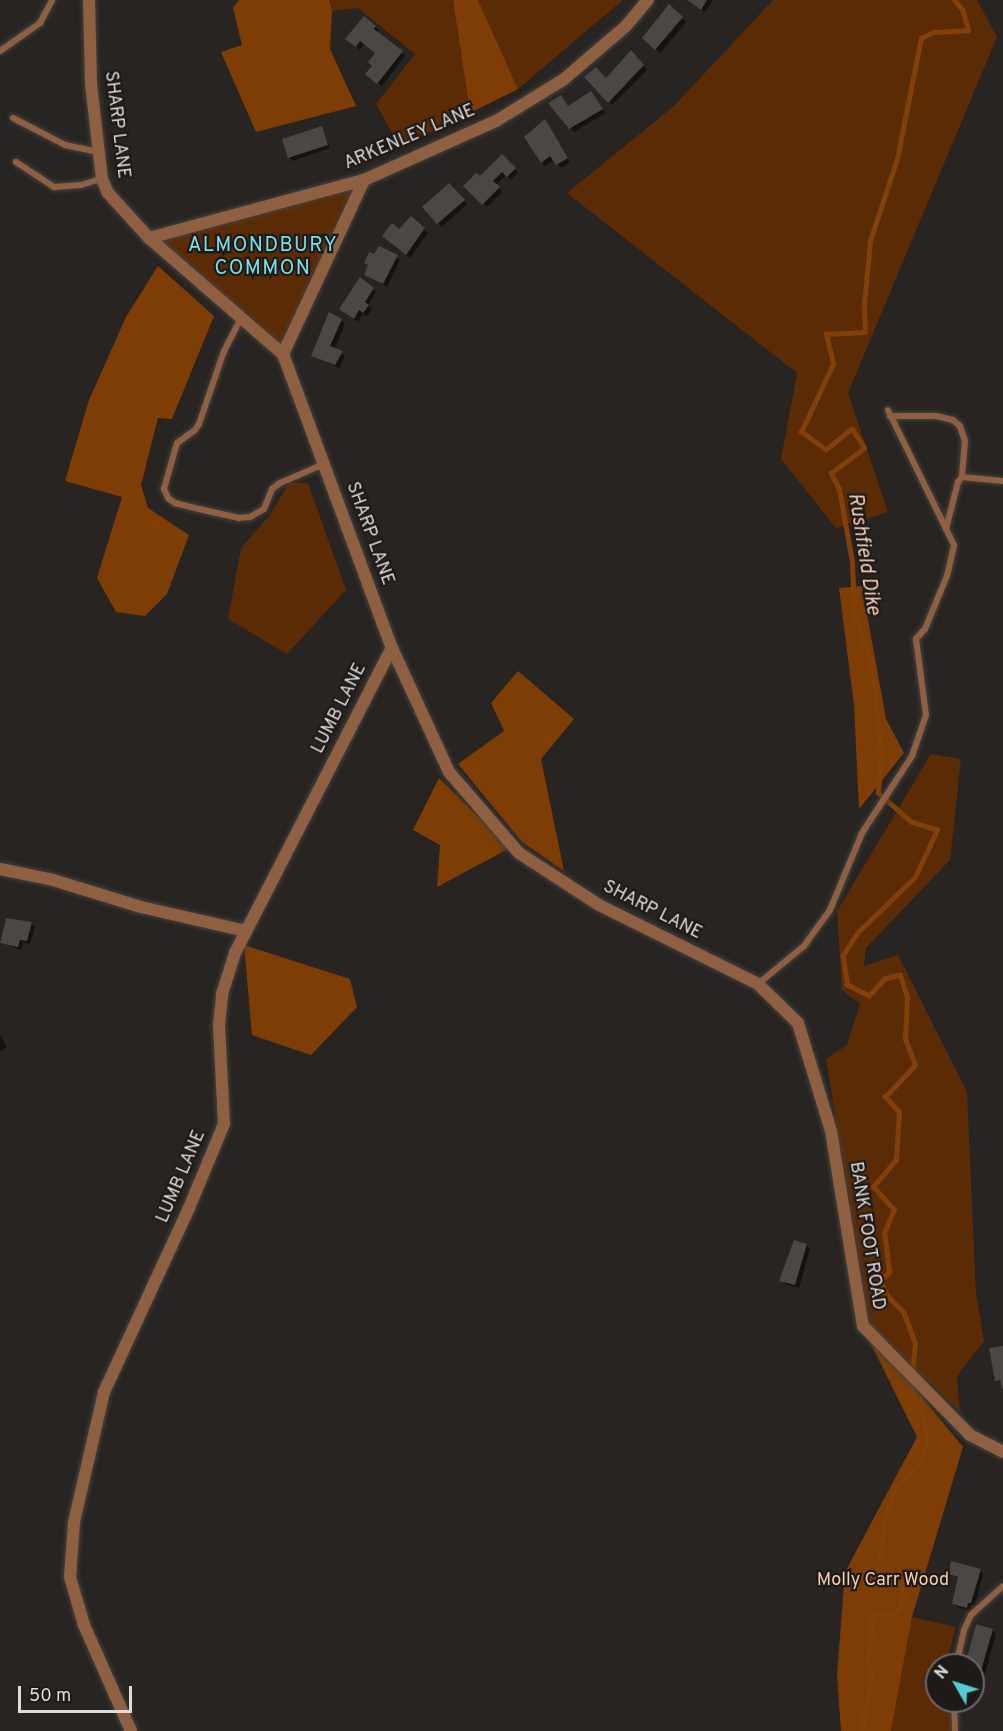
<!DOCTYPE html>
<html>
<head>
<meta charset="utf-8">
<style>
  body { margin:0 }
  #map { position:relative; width:1003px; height:1731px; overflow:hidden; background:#272421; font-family:Overpass,sans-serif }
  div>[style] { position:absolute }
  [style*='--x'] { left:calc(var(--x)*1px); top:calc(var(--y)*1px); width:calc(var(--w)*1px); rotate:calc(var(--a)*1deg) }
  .green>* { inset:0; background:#5b2b05 }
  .forest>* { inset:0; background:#7e3d05 }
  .shadow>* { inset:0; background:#0007 }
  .stream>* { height:4.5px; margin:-2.25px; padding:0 2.25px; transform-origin:2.25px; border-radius:2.25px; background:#81400a }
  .building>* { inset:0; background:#4b4744 }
  .roads { filter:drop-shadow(0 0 2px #44413f) drop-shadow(0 0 2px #44413f) }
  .lane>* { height:6px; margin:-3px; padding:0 3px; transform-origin:3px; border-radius:3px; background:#8e5f41 }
  .street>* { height:12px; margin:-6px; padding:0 6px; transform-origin:6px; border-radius:6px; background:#8e5f41 }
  span { translate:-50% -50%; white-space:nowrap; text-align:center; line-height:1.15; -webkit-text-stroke:4.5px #1e1a18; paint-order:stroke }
  .street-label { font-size:18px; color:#dedbda }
  .park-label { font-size:18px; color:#f3cbb3 }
  .neighbourhood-label { font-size:20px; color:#75e0e9; letter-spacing:1.5px }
  .water-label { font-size:20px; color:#f3cbb4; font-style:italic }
  .north { position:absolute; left:925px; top:1653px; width:60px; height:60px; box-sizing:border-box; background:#1e1a18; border:2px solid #6b6766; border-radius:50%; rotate:309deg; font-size:16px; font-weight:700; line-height:24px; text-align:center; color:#dedbda }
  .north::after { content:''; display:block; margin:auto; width:21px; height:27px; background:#52ccd5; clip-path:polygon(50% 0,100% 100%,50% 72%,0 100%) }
  .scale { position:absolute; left:18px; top:1686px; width:114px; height:27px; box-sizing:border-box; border:3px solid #dedbda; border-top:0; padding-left:8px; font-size:18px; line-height:21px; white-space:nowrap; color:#dedbda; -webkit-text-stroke:4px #1e1a18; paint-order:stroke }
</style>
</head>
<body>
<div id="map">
  <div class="green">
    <i style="clip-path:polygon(329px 0,453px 0,470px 113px,400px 147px,376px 104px,415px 54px,358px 8px,332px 11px)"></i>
    <i style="clip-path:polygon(478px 0,623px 0,518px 89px)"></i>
    <i style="clip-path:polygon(773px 0,977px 0,997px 37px,848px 393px,888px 512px,836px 528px,781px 459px,797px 373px,567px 193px,674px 106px)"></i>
    <i style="clip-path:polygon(364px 180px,283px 352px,148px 236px)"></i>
    <i style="clip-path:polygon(289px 483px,308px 483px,346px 590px,287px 654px,228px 619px,241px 548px,269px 516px)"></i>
    <i style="clip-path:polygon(931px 754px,961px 759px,950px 860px,866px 948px,864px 966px,898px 955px,967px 1092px,976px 1293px,984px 1341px,957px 1376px,960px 1412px,870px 1325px,826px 1059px,847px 1045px,860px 1004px,842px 990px,837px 911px)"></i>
    <i style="clip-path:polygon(912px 1617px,956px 1627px,946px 1665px,937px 1665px,937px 1701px,948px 1701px,952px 1731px,891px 1731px)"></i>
  </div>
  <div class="forest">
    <i style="clip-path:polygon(239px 0,329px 0,332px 11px,330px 49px,356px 106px,256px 132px,221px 52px,242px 45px,233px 8px)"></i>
    <i style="clip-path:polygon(453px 0,478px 0,518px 89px,470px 113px)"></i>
    <i style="clip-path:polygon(158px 266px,214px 316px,172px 419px,158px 418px,141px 485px,148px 508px,189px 535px,167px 594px,145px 616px,116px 612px,97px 578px,122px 497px,65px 481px,89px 400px,126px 317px)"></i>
    <i style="clip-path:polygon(862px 586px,886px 719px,904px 753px,859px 809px,854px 705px,839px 588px)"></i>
    <i style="clip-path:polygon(518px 671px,574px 719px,541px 759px,564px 871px,522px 842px,458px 764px,504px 731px,491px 703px)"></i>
    <i style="clip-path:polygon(439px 778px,510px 848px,437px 887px,440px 845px,413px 830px)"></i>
    <i style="clip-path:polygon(244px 945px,350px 979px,357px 1007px,311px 1055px,252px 1035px)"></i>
    <i style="clip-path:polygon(860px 1322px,963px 1447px,912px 1617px,891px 1731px,841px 1731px,837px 1675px,845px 1572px,917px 1437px)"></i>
  </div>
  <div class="shadow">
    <i style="clip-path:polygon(687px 0,713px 0,705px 12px)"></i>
    <i style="clip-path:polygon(670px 7px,686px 22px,660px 53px,644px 38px)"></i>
    <i style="clip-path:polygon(375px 27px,379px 30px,377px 33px,405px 56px,382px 86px,371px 78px,376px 53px,364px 44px,360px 50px,351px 42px)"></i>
    <i style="clip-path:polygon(632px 53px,647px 70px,612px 105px,587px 77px,606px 80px)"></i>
    <i style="clip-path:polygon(594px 96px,605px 113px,574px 132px,550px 104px,569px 107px)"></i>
    <i style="clip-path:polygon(545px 121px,570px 162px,561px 168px,554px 159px,545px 166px,542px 162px)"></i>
    <i style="clip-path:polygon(321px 128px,330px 148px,293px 161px,289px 157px)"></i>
    <i style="clip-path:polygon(502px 156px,518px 172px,511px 180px,506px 175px,496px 185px,502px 192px,487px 207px,465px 186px,480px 178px)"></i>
    <i style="clip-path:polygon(449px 185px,467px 204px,442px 227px,424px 208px)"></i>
    <i style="clip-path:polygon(411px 218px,428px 233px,410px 258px,387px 240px)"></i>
    <i style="clip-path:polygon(397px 257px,400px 260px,387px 287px,365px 274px,369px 266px,366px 263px)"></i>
    <i style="clip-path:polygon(373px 289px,376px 292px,368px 305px,372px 309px,367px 316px,363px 313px,358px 322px,341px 309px)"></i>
    <i style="clip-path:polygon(341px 320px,345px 324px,334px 349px,345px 356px,339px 368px,312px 356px)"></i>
    <i style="clip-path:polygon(31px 924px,35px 927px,30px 944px,23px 942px,21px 950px,1px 942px)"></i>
    <i style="clip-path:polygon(0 1035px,7px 1047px,0 1051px)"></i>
    <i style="clip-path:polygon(807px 1245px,810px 1249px,799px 1288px,785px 1284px,781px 1280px)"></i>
    <i style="clip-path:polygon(980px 1570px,983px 1574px,975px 1606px,972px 1605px,970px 1611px,957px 1607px,953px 1604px,959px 1579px,950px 1574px)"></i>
    <i style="clip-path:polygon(992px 1630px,996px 1634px,984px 1677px,973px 1674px,973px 1665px,966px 1665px)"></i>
  </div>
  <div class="stream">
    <i style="--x:862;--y:1731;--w:56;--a:-80.7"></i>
    <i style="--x:871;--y:1676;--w:17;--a:-100"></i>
    <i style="--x:868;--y:1659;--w:45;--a:-83.7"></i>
    <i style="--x:873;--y:1614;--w:17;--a:3"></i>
    <i style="--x:890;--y:1615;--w:11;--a:-38"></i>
    <i style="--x:899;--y:1608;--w:15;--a:-70"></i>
    <i style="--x:904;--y:1594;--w:15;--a:-106"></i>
    <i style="--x:900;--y:1580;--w:30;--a:-132"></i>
    <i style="--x:880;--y:1558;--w:41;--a:-83"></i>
    <i style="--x:885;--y:1517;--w:28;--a:-72"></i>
    <i style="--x:894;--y:1490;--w:39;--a:-46"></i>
    <i style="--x:921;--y:1462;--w:18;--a:-74"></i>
    <i style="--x:926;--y:1445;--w:27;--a:-94"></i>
    <i style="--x:924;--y:1418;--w:30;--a:-117"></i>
    <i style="--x:910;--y:1391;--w:47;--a:-83.9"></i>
    <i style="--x:915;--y:1344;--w:33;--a:-110"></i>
    <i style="--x:904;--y:1313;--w:24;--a:-135"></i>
    <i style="--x:887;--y:1296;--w:17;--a:-115"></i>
    <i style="--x:880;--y:1281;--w:13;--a:-45"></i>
    <i style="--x:889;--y:1272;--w:39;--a:-97"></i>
    <i style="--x:884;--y:1233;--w:25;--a:-67"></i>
    <i style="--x:894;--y:1210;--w:31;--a:-132"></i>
    <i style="--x:873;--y:1187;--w:35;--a:-50"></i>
    <i style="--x:896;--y:1160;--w:48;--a:-86.4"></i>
    <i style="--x:899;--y:1112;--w:21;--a:-133"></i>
    <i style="--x:885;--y:1097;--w:44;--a:-46.8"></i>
    <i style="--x:915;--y:1065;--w:28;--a:-111"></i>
    <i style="--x:905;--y:1039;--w:42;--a:-87.3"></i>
    <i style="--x:907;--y:997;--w:23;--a:-108"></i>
    <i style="--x:900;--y:975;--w:16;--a:165"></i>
    <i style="--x:885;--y:979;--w:23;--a:133"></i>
    <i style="--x:869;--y:996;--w:25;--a:-153"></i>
    <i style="--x:847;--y:985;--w:30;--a:-98"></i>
    <i style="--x:843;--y:955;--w:27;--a:-57"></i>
    <i style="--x:858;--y:932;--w:79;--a:-44"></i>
    <i style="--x:915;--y:877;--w:52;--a:-64.9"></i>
    <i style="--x:937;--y:830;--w:27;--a:-163"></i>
    <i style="--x:911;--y:822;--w:44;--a:-138.7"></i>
    <i style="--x:878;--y:793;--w:39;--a:-86"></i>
    <i style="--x:881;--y:754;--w:88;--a:-95.8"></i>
    <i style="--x:872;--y:666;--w:55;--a:-109.1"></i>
    <i style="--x:854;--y:614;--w:52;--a:-92.2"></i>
    <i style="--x:852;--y:562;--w:74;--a:-100.1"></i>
    <i style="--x:839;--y:489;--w:18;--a:-117"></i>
    <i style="--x:831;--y:473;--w:41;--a:-37.1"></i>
    <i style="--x:864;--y:448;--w:22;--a:-122"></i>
    <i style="--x:852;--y:429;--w:33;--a:141"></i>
    <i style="--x:826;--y:450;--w:31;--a:-144"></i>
    <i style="--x:801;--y:432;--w:75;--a:-64.8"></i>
    <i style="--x:833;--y:364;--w:31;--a:-103"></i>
    <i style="--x:826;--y:334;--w:39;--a:-3"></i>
    <i style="--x:865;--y:332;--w:27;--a:-92"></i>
    <i style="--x:864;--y:305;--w:64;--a:-84.6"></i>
    <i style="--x:870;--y:241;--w:86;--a:-71.8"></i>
    <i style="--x:897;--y:159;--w:123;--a:-78.8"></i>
    <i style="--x:921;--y:38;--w:14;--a:-25"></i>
    <i style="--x:934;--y:32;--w:34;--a:-3"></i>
    <i style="--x:968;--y:30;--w:20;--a:-105"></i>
    <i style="--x:963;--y:11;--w:14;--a:-129"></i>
  </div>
  <div class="building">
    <i style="clip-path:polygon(687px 0,707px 0,701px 10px)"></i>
    <i style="clip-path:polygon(669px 4px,683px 17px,655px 50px,642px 38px)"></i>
    <i style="clip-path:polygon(364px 16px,376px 26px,374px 29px,403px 51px,377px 84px,365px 74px,372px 66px,368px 62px,375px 53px,360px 41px,356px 47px,345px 39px)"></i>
    <i style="clip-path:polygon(631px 50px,644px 65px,608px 103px,584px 77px,596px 67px,606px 78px)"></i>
    <i style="clip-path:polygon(591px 91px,603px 109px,569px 129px,548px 103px,561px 95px,568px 106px)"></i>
    <i style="clip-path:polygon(545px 119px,568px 158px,556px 165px,550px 156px,541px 163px,524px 137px)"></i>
    <i style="clip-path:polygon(322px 126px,328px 145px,288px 158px,282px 139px)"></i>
    <i style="clip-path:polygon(502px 154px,516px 168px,507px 177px,502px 172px,493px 181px,500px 187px,482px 205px,463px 186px,476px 173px,480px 176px)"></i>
    <i style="clip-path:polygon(449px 183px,465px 200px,437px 224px,422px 207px)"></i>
    <i style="clip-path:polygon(411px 216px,425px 228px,406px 255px,382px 236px,392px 223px,399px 229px)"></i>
    <i style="clip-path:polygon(379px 246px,398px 255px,383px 284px,364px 275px,368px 265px,364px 263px,369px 252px,374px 254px)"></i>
    <i style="clip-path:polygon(360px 277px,374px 288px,365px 302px,369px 305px,363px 313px,359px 310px,354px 319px,339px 309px)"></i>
    <i style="clip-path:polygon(329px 312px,342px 319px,330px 346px,343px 351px,335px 365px,311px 356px)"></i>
    <i style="clip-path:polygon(6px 918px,32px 922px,27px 941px,20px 940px,18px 947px,0 943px)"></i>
    <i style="clip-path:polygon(794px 1240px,807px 1244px,795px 1285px,779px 1281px)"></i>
    <i style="clip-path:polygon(1003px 1346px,1003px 1389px,1002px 1389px,1000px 1380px,995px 1381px,989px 1348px)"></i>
    <i style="clip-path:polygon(951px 1561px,981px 1569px,971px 1603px,968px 1603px,967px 1608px,952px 1604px,958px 1577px,948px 1574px)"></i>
    <i style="clip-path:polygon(976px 1624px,993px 1629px,980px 1674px,973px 1673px,973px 1665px,965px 1665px)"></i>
  </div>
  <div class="roads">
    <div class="lane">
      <i style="--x:0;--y:51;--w:49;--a:-35"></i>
      <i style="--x:40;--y:23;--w:26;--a:-62"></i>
      <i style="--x:13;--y:118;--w:59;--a:27.4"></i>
      <i style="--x:65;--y:145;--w:35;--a:12"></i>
      <i style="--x:16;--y:162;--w:45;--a:33.3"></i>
      <i style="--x:54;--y:187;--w:27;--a:-4"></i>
      <i style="--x:81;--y:185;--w:21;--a:-17"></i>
      <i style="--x:241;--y:318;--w:37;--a:117"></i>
      <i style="--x:224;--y:351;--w:77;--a:108.9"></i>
      <i style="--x:199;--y:424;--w:7;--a:124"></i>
      <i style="--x:195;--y:430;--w:22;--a:144"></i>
      <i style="--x:177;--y:443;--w:48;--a:105.8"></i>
      <i style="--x:164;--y:489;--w:10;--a:66"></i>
      <i style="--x:168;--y:498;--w:9;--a:36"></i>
      <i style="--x:175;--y:503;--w:25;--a:14"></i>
      <i style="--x:199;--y:509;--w:41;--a:12.7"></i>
      <i style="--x:239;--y:518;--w:11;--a:-5"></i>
      <i style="--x:250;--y:517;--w:16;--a:-30"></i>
      <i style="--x:264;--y:509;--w:22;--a:-68"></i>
      <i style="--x:272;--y:489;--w:10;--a:-37"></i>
      <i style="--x:280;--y:483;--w:48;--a:-23.4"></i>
      <i style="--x:890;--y:416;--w:46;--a:0"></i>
      <i style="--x:936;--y:416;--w:17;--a:13"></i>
      <i style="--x:953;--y:420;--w:9;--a:41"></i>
      <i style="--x:960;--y:426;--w:16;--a:72"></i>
      <i style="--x:965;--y:441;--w:36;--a:95"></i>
      <i style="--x:946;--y:529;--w:49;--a:-75.7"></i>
      <i style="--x:958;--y:482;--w:6;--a:-51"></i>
      <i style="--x:962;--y:477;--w:41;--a:5.6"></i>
      <i style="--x:758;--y:984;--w:60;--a:-39.6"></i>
      <i style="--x:804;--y:946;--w:44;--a:-54.2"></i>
      <i style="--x:830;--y:910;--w:83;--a:-67.4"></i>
      <i style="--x:862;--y:833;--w:92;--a:-57"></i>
      <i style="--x:912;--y:756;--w:43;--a:-71.1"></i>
      <i style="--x:926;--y:715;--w:77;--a:-97.5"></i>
      <i style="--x:916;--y:639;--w:13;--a:-48"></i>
      <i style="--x:925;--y:629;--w:57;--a:-67.5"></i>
      <i style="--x:947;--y:576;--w:32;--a:-77"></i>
      <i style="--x:954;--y:545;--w:150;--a:-116.1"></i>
      <i style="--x:956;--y:1665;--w:36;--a:-77"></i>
      <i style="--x:964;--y:1630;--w:17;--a:-65"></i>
      <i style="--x:971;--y:1615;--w:43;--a:-42.2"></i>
      <i style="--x:954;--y:1701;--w:30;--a:88"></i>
    </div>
    <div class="street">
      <i style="--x:89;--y:0;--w:84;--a:88.6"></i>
      <i style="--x:91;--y:84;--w:96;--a:83.4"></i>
      <i style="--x:102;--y:179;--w:15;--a:67"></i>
      <i style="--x:108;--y:193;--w:61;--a:47.7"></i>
      <i style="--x:149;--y:238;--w:177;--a:40.9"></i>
      <i style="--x:283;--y:354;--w:314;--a:69.7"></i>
      <i style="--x:392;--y:648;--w:136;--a:65.3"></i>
      <i style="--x:449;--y:772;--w:107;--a:49.2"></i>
      <i style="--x:519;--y:853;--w:95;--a:33"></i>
      <i style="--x:599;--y:905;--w:178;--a:26.4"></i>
      <i style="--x:758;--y:984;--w:56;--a:44.3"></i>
      <i style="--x:798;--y:1023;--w:113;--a:73"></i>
      <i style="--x:831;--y:1131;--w:198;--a:80.7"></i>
      <i style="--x:863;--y:1326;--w:153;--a:45.5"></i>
      <i style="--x:970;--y:1435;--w:37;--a:27"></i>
      <i style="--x:149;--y:238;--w:223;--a:-15.1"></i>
      <i style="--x:364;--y:180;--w:145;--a:-24.1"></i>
      <i style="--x:496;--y:121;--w:79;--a:-31.5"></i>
      <i style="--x:563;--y:80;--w:83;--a:-40.6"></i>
      <i style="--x:626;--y:26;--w:34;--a:-50"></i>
      <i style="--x:283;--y:354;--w:192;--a:-65"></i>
      <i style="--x:0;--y:869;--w:54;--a:11.7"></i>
      <i style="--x:53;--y:880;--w:92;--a:17.1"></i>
      <i style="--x:141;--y:907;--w:108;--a:12.9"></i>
      <i style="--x:131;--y:1731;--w:116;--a:-113.9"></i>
      <i style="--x:84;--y:1625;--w:50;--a:-106.3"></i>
      <i style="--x:70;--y:1577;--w:55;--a:-85.8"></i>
      <i style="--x:74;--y:1522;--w:133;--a:-77"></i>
      <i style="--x:104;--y:1392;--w:203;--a:-65.2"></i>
      <i style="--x:189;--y:1208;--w:91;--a:-67.4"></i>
      <i style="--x:224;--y:1124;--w:99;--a:-92.9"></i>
      <i style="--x:219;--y:1025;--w:31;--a:-84"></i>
      <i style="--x:222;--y:994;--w:43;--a:-72.4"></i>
      <i style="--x:235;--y:953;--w:343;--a:-62.8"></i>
    </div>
  </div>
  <div class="street-label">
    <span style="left:116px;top:125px;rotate:83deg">SHARP LANE</span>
    <span style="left:410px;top:138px;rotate:-23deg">ARKENLEY LANE</span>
    <span style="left:369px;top:534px;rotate:70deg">SHARP LANE</span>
    <span style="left:340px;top:709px;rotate:-63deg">LUMB LANE</span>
    <span style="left:652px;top:911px;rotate:27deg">SHARP LANE</span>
    <span style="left:182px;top:1177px;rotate:-67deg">LUMB LANE</span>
    <span style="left:866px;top:1236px;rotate:81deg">BANK FOOT ROAD</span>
  </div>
  <div class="park-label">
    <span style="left:883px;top:1581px">Molly Carr Wood</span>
  </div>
  <div class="neighbourhood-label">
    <span style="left:263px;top:258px">ALMONDBURY<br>COMMON</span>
  </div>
  <div class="water-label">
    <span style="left:863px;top:554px;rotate:81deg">Rushfield Dike</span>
  </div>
  <div class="north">N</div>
  <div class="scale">50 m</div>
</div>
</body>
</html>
